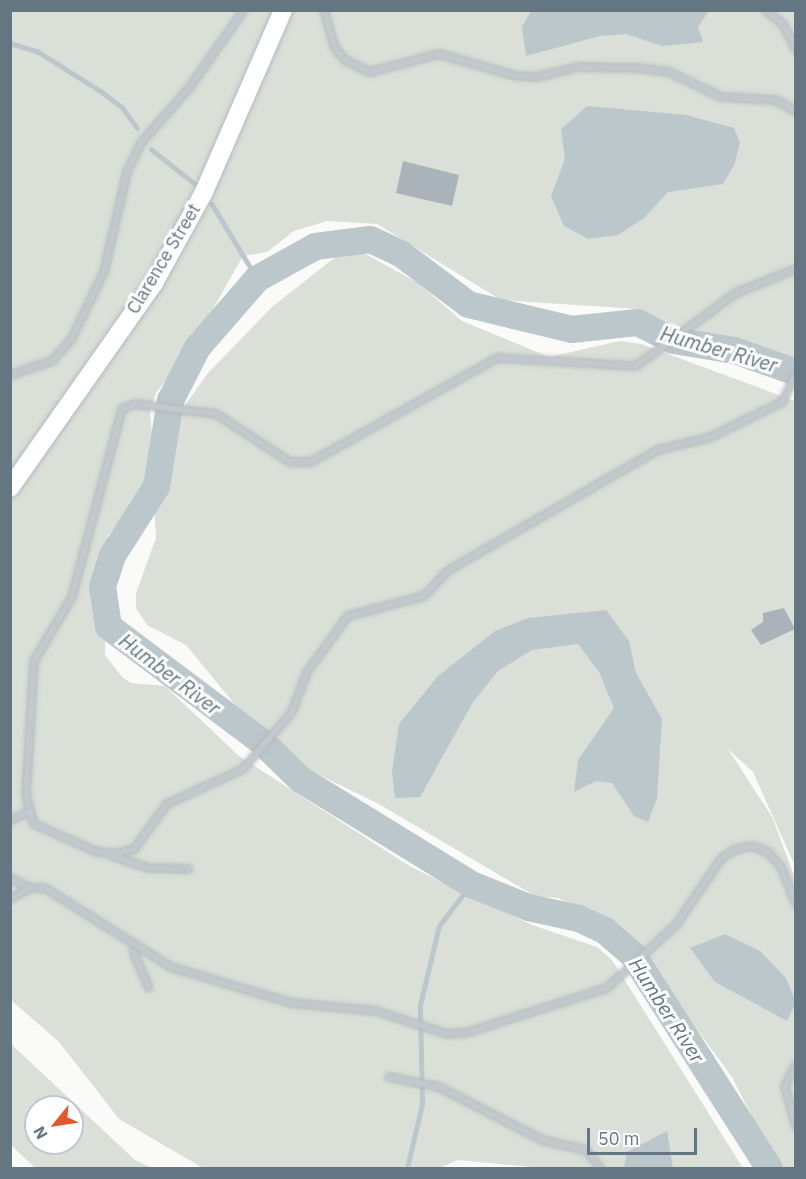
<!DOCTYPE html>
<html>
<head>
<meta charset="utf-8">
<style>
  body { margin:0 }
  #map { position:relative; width:806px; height:1179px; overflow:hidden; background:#fafaf8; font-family:"IBM Plex Sans",sans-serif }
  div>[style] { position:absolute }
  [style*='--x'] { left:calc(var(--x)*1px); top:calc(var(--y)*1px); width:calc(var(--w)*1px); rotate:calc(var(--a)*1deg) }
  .green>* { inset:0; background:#dadfd7 }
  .water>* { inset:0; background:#bbc7cb }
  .stream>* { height:4.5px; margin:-2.25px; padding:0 2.25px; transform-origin:2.25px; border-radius:2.25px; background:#bbc7cb }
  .river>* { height:27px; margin:-13.5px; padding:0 13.5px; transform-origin:13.5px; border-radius:13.5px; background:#bbc7cb }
  .building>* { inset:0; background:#aab3b9 }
  .roads { filter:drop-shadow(0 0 2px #b3babf) drop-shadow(0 0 2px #b3babf) }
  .lane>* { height:6px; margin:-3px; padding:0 3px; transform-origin:3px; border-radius:3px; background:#c3c8cc }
  .secondary>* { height:18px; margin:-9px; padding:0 9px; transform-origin:9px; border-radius:9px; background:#fff }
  span { translate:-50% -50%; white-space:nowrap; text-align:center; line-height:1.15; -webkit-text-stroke:6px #fff; paint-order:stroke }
  .street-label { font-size:18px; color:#657683 }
  .water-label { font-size:20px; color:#60757c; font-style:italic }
  .frame { position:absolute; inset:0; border:12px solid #657683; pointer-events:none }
  .north { position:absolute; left:24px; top:1095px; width:60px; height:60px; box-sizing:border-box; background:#fff; border:2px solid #c1c8cd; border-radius:50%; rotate:240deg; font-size:16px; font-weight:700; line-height:24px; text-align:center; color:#657683 }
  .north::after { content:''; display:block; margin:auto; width:21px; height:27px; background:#e4572e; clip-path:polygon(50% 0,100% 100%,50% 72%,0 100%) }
  .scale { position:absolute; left:587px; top:1128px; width:110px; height:27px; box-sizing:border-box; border:3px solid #657683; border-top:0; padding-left:8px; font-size:18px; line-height:21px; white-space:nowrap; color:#657683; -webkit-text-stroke:4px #fff; paint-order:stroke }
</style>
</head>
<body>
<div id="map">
  <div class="green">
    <i style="clip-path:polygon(11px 11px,795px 11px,795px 375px,637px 309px,501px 300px,377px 224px,327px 221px,294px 231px,267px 252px,243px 256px,193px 344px,156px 393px,150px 410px,154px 463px,137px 499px,108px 536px,105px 655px,122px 677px,131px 683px,165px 686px,239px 756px,411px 867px,532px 925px,597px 947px,612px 960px,743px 1168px,541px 1168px,458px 1160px,440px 1168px,203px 1168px,119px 1119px,59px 1042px,11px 1000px)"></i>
    <i style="clip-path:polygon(360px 251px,418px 283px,462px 321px,549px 357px,620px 341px,641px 344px,795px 401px,795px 866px,753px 772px,728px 749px,772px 817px,795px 878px,795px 1168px,778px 1168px,732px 1077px,648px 963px,604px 920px,558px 898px,535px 896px,377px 803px,297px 764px,245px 717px,186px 645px,147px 625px,136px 608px,136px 593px,156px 538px,154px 503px,168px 472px,178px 415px,208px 373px,273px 306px,342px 252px)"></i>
    <i style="clip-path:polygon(evenodd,11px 1044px,135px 1160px,152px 1168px,35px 1168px,11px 1145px,11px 1044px,36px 1107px,72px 1107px,72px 1143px,36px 1143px,36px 1107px)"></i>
  </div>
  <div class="water">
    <i style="clip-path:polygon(531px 11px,531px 10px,709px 11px,698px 27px,703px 42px,662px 46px,626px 34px,600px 36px,526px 56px,522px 27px)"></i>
    <i style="clip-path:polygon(587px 106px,686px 115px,734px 128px,740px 142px,735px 163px,723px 184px,668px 192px,644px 218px,618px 235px,588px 239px,564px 226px,551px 196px,565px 159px,561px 129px)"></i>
    <i style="clip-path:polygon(606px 610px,629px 641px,636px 673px,662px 719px,657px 798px,648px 822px,634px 816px,612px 783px,596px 781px,574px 792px,578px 760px,614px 708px,599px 672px,578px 644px,532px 650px,498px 671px,473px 702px,420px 797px,395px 798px,392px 772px,399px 724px,438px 676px,495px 631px,528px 618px)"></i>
    <i style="clip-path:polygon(725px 934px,760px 951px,786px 978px,796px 1002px,787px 1021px,715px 982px,690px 948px)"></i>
    <i style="clip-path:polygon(667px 1131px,673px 1168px,624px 1168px,627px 1152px)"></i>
  </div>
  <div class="stream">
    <i style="--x:10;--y:43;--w:28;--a:17"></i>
    <i style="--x:37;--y:51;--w:77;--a:32.2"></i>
    <i style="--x:102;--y:92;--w:25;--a:37"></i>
    <i style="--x:122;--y:107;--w:26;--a:54"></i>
    <i style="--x:151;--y:149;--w:55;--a:38.3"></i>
    <i style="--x:212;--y:204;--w:87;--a:58.7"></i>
    <i style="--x:407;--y:1168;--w:66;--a:-76.8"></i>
    <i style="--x:422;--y:1104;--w:99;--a:-91.2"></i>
    <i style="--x:420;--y:1005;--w:81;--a:-76.5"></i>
    <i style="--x:439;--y:926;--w:53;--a:-52.7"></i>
  </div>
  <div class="river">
    <i style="--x:769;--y:1168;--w:254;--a:-122.6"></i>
    <i style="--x:632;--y:954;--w:37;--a:-139"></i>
    <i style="--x:604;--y:930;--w:29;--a:-155"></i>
    <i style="--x:578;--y:918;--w:51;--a:-167.6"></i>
    <i style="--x:528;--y:907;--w:61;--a:-158"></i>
    <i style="--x:471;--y:884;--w:201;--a:-148.4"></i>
    <i style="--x:300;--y:779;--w:54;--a:-135.7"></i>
    <i style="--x:261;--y:741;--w:191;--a:-143.1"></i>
    <i style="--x:108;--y:626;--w:40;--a:-98.5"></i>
    <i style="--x:102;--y:586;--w:33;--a:-72"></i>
    <i style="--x:112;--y:555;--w:82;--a:-57.5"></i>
    <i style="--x:156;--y:486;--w:87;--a:-80.8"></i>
    <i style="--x:170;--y:400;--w:59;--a:-63"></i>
    <i style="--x:197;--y:347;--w:91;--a:-49"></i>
    <i style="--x:257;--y:278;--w:66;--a:-28.9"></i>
    <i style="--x:315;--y:246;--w:55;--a:-7.3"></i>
    <i style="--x:370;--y:239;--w:33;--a:25"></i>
    <i style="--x:400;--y:253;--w:85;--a:36.9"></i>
    <i style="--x:468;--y:304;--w:106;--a:13.6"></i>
    <i style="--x:571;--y:329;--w:66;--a:-6.1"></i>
    <i style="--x:637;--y:322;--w:40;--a:26.6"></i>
    <i style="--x:673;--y:340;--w:62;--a:9.3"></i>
    <i style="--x:734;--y:350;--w:66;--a:19.5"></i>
  </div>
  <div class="building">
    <i style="clip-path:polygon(403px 161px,459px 175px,452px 206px,396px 193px)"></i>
    <i style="clip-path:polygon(784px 608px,795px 629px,761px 645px,751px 630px,763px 622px,763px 613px)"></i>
  </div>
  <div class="roads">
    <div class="lane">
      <i style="--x:324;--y:10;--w:40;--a:74"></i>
      <i style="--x:335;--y:48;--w:16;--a:50"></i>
      <i style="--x:345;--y:60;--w:28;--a:26"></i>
      <i style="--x:370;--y:72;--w:71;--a:-14.6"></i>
      <i style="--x:439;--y:54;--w:80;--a:15.9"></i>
      <i style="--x:516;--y:76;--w:21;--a:3"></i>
      <i style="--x:537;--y:77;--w:42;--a:-13.7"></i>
      <i style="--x:578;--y:67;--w:61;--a:0.9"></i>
      <i style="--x:639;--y:68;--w:30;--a:8"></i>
      <i style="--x:669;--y:72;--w:58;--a:25.7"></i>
      <i style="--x:721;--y:97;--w:54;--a:3.2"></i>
      <i style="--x:775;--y:100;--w:24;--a:28"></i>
      <i style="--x:765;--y:10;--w:23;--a:38"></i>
      <i style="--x:783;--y:24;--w:29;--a:63"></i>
      <i style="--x:796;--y:269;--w:65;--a:158.2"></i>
      <i style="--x:736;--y:293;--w:124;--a:143.9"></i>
      <i style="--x:636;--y:366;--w:139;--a:-176.7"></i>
      <i style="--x:497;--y:358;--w:213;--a:150.8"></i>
      <i style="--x:311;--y:462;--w:21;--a:180"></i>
      <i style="--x:290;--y:462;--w:88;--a:-147"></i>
      <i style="--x:216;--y:414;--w:82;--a:-173"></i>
      <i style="--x:135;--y:404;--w:14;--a:159"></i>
      <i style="--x:122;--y:409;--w:195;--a:104.9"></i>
      <i style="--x:72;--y:597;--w:74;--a:120.7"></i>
      <i style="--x:34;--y:661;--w:134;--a:93.4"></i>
      <i style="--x:26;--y:795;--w:30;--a:75"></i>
      <i style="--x:34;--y:824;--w:67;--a:23.9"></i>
      <i style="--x:95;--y:851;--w:18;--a:9"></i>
      <i style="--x:113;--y:854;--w:22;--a:-13"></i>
      <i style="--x:134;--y:849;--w:56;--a:-53.7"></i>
      <i style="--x:167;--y:804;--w:84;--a:-24.7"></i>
      <i style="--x:243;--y:769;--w:75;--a:-49.3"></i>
      <i style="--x:292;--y:712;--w:43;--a:-69.4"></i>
      <i style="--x:307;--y:672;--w:69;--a:-53.8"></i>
      <i style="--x:348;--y:616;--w:79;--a:-14.7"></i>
      <i style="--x:424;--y:596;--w:36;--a:-46"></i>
      <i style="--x:449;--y:570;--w:241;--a:-29.9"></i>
      <i style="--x:658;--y:450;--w:55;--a:-13.8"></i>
      <i style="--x:711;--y:437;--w:79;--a:-26.2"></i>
      <i style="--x:782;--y:402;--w:31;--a:-63"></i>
      <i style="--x:10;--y:375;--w:44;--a:-18.4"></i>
      <i style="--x:52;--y:361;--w:28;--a:-48"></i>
      <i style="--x:71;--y:340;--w:76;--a:-64.1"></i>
      <i style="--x:104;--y:272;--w:103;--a:-77"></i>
      <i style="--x:127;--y:172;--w:32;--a:-64"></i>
      <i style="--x:141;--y:143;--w:74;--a:-48.8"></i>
      <i style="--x:190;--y:87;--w:94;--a:-55"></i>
      <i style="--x:10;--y:821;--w:20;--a:-27"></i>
      <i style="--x:110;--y:855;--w:39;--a:19"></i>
      <i style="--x:147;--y:868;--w:42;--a:1.4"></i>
      <i style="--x:10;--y:878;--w:22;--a:27"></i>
      <i style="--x:10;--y:899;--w:23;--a:-29"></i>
      <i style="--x:30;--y:888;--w:15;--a:0"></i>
      <i style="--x:45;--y:888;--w:149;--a:32.1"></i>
      <i style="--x:171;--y:967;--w:125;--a:16.7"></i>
      <i style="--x:291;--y:1003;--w:85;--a:5.4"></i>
      <i style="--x:376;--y:1011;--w:75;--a:17.9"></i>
      <i style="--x:447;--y:1034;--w:22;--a:-5"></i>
      <i style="--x:469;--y:1032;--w:145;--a:-17.7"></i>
      <i style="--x:607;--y:988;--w:93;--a:-42.4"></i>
      <i style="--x:676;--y:925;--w:80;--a:-55.7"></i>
      <i style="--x:721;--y:859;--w:16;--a:-35"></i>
      <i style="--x:734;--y:850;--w:18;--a:-13"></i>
      <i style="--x:752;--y:846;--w:17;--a:21"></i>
      <i style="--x:768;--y:852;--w:20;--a:49"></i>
      <i style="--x:781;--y:867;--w:40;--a:68"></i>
      <i style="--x:133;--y:951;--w:40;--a:66.6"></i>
      <i style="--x:796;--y:1065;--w:24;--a:118"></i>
      <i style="--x:785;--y:1086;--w:42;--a:75"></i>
      <i style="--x:389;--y:1077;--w:51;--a:11.3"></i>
      <i style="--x:439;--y:1087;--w:116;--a:27.2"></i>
      <i style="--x:542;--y:1140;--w:45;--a:12.8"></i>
      <i style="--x:586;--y:1150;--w:23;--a:52"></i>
    </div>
    <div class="secondary">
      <i style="--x:10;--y:488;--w:251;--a:-54.9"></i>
      <i style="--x:154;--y:283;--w:104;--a:-61.2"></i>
      <i style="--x:204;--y:192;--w:198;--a:-66.5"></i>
    </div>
  </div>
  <div class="street-label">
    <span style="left:164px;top:259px;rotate:-59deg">Clarence Street</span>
  </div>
  <div class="water-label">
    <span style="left:719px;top:349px;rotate:16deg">Humber River</span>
    <span style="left:170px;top:674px;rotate:37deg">Humber River</span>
    <span style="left:667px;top:1010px;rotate:57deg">Humber River</span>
  </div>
  <div class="frame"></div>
  <div class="north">N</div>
  <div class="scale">50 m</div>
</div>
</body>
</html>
